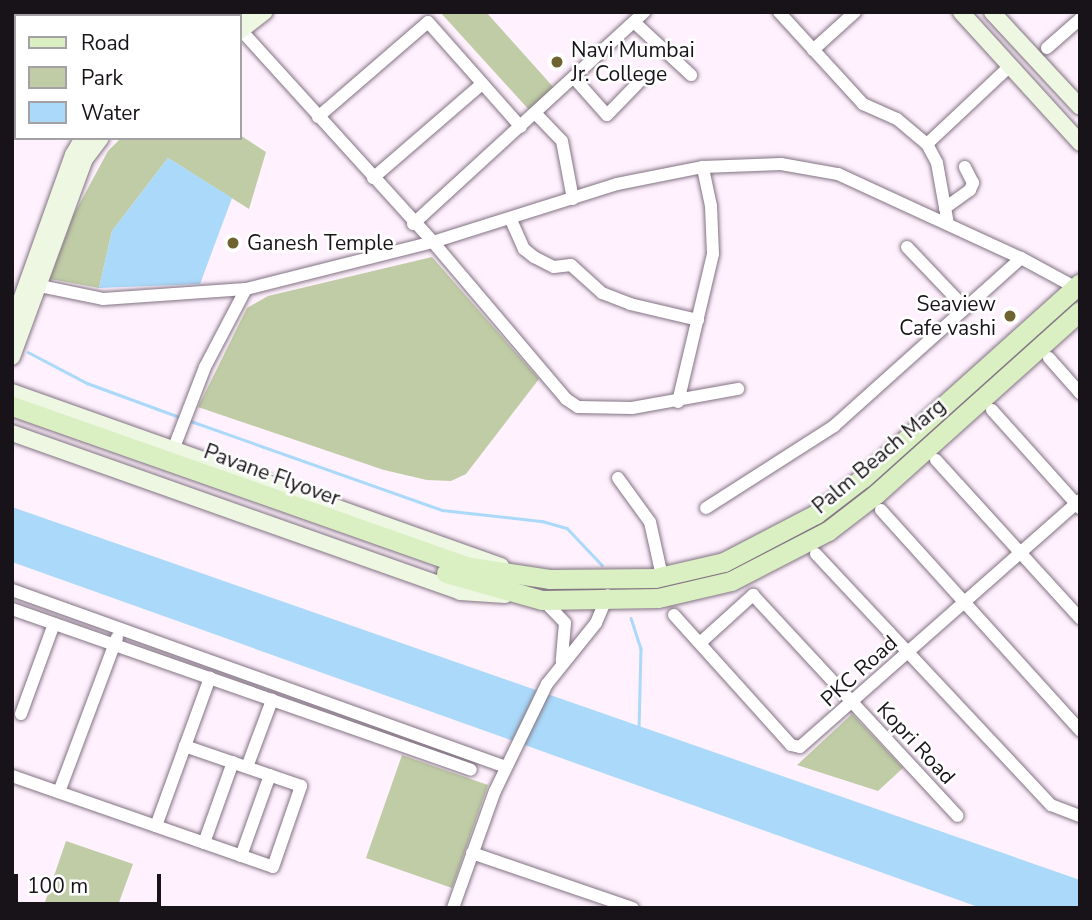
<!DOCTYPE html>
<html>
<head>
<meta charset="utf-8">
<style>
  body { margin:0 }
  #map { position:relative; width:1092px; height:920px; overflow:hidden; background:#fff1fe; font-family:"Nunito Sans",sans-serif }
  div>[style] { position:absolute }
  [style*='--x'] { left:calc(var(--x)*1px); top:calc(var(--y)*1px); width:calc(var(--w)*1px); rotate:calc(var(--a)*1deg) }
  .green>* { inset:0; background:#bfcca5 }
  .water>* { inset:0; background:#aad9f9 }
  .stream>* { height:2.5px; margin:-1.25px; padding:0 1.25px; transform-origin:1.25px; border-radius:1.25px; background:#aad9f9 }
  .roads { filter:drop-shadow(0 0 2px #827382) drop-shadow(0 0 2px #827382) }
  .minor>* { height:12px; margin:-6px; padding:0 6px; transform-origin:6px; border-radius:6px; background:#fff }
  .secondary>* { height:16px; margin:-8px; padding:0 8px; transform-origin:8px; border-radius:8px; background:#edf7e1 }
  .primary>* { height:19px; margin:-9.5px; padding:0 9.5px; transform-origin:9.5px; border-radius:9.5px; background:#daefc2 }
  .rail>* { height:2.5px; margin-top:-1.25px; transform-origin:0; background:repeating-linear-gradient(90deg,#766e76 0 14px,transparent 0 21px) }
  .dots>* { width:19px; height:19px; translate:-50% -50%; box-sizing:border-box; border:4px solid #fff; border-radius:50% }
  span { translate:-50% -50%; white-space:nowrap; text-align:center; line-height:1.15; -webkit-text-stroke:5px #fff; paint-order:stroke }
  .poi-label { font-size:21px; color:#181318 }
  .left { translate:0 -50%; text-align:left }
  .right { translate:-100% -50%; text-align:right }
  .street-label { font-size:21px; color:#181318 }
  .frame { position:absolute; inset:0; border:14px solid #181318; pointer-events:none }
  .legend { position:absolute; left:14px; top:14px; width:228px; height:126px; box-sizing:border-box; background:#fff; border:2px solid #a3a1a3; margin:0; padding:9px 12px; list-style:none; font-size:21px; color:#181318 }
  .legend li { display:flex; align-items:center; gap:14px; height:35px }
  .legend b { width:35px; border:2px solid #a3a1a3 }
  .scale { position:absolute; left:14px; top:874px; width:147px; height:32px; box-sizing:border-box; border:4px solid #181318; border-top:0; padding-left:9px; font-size:21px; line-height:24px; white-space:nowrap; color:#181318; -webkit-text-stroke:5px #fff; paint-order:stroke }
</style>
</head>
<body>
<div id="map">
  <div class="green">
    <i style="clip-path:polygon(440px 12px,486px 12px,555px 89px,531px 112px)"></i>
    <i style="clip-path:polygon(240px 135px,266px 152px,249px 209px,168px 158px,112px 231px,99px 288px,50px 279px,73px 216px,108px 151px,121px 138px)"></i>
    <i style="clip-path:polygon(432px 257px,539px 379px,466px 474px,451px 481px,427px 480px,384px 470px,198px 407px,247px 308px,268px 296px)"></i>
    <i style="clip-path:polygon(852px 714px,903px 768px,878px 791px,797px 765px)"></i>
    <i style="clip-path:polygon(402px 755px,488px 785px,452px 888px,366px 858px)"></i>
    <i style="clip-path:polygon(66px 841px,133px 864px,117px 908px,43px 908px)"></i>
  </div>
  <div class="water">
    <i style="clip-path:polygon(168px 158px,232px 198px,200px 284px,99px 288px,112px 231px)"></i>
    <i style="clip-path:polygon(12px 507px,1080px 880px,1080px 908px,981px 908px,12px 562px)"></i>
  </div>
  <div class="stream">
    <i style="--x:28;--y:352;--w:67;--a:27.7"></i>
    <i style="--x:87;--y:383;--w:101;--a:20.2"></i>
    <i style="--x:188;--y:420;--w:269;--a:19.5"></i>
    <i style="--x:442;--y:510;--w:101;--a:6.3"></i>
    <i style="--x:542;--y:521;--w:26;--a:16"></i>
    <i style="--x:567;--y:528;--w:51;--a:46.6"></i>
    <i style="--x:631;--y:618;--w:32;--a:72"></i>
    <i style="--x:641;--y:648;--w:80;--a:91.4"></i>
  </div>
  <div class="roads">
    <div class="minor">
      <i style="--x:779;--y:12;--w:125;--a:47.6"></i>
      <i style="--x:863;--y:104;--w:37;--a:24"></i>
      <i style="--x:897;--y:119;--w:39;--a:40"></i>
      <i style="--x:927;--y:144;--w:21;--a:62"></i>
      <i style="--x:937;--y:163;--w:62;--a:79.8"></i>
      <i style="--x:118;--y:16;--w:4;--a:-76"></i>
      <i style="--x:634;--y:22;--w:78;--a:42.9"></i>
      <i style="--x:240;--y:29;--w:287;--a:47.8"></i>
      <i style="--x:433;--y:242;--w:206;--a:49.7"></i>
      <i style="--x:566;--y:399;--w:14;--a:34"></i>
      <i style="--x:578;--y:407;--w:54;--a:1.1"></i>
      <i style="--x:632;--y:408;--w:108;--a:-10.2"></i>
      <i style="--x:1047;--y:48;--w:44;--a:-41.3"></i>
      <i style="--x:813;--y:50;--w:57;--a:-42.1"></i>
      <i style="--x:575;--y:79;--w:48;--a:48.4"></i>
      <i style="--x:607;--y:115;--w:49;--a:-45.8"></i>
      <i style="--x:536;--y:114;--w:37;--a:46"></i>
      <i style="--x:562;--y:141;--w:59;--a:79.3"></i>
      <i style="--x:318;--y:117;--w:145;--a:-40.8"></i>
      <i style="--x:428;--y:22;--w:140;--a:48.5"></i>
      <i style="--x:927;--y:144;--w:114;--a:-43.2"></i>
      <i style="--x:373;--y:178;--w:144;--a:-40.8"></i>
      <i style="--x:945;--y:208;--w:31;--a:-36"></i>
      <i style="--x:970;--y:190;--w:8;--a:-67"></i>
      <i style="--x:973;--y:183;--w:18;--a:-117"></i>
      <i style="--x:511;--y:220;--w:32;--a:66"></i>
      <i style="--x:524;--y:249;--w:13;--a:39"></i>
      <i style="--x:534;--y:257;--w:22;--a:27"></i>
      <i style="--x:554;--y:267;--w:17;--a:-7"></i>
      <i style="--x:571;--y:265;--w:42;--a:42.1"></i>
      <i style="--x:602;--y:293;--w:30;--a:21"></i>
      <i style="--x:630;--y:304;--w:70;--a:13.2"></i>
      <i style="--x:413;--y:224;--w:314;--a:-42.5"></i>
      <i style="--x:907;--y:247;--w:84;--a:46.4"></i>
      <i style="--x:40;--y:286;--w:64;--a:11.7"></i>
      <i style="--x:103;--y:299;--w:143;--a:-4"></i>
      <i style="--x:1049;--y:358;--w:47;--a:48.5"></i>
      <i style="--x:678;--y:402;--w:152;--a:-76.7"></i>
      <i style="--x:713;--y:254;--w:48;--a:-92.4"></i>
      <i style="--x:711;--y:206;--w:40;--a:-102"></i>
      <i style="--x:992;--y:410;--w:132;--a:48.1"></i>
      <i style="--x:173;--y:450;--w:89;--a:-68.9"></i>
      <i style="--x:205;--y:367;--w:88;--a:-62.3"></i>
      <i style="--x:246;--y:289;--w:193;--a:-14.1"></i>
      <i style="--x:433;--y:242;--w:193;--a:-17.5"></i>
      <i style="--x:617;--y:184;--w:88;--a:-11.2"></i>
      <i style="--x:703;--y:167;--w:78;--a:-2.2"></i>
      <i style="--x:781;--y:164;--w:58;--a:10"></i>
      <i style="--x:838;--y:174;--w:201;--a:24.7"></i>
      <i style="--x:1021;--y:258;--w:67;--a:28.5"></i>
      <i style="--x:936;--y:460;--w:214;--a:47.7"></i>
      <i style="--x:618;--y:478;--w:54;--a:54"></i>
      <i style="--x:650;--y:522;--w:55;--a:77.5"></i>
      <i style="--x:706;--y:508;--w:152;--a:-32.6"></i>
      <i style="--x:834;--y:426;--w:251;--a:-41.9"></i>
      <i style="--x:881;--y:510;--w:297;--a:47.9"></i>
      <i style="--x:816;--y:554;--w:344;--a:46.9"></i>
      <i style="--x:1051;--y:805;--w:31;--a:21"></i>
      <i style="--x:12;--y:590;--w:525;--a:19.71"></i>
      <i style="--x:545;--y:602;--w:29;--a:46"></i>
      <i style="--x:565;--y:623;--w:38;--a:95"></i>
      <i style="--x:12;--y:609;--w:486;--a:19.3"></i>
      <i style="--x:674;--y:615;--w:175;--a:48"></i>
      <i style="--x:791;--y:745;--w:9;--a:13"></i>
      <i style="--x:800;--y:747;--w:373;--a:-41.4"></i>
      <i style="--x:700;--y:643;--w:72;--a:-42.2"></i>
      <i style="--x:753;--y:595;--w:301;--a:47.2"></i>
      <i style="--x:21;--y:714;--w:96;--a:-69.9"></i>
      <i style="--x:247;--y:767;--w:72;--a:-69.5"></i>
      <i style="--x:12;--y:776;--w:276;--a:19.2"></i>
      <i style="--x:273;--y:867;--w:86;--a:-70.9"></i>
      <i style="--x:301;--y:786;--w:123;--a:-161"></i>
      <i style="--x:59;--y:792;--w:165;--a:-69.4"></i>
      <i style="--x:156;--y:826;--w:158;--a:-70"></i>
      <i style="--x:204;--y:843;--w:86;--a:-70.3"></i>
      <i style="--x:472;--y:853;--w:170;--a:18.9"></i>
      <i style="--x:241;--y:856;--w:86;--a:-70.3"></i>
      <i style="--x:453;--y:908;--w:124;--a:-70.3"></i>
      <i style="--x:495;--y:791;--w:119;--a:-64.1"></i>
      <i style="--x:547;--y:684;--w:78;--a:-51.2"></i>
      <i style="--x:596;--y:623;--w:30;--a:-67"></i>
    </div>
    <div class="secondary">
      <i style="--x:961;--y:12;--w:177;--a:47.7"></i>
      <i style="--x:992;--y:12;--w:129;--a:47.2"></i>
      <i style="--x:240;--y:16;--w:6;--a:-39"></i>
      <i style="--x:240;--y:31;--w:31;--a:-38"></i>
      <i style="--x:12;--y:325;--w:181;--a:-70.3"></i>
      <i style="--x:73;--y:155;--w:20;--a:-60"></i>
      <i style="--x:12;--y:357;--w:211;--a:-69.8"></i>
      <i style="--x:85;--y:159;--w:26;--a:-53"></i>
      <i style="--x:12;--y:392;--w:519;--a:19.59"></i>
      <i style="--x:12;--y:433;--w:475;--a:19.5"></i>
      <i style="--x:460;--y:592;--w:45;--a:3.8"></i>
    </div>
    <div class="primary">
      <i style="--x:12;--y:406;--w:485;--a:19.4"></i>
      <i style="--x:470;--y:567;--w:80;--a:8.6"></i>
      <i style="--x:549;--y:579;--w:106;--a:-0.5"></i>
      <i style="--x:655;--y:578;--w:71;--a:-13.1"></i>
      <i style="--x:724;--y:562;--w:104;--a:-27.6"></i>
      <i style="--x:816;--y:514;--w:59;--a:-37.5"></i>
      <i style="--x:863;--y:478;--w:292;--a:-41.9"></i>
      <i style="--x:446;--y:573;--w:100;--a:15.7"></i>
      <i style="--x:542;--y:600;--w:116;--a:-1"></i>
      <i style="--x:658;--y:598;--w:75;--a:-13.1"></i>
      <i style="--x:731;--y:581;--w:109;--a:-27.3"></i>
      <i style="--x:828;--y:531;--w:61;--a:-37.6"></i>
      <i style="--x:876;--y:494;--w:274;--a:-41.9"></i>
    </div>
  </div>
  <div class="rail">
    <i style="--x:36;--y:16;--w:4;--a:-76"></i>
    <i style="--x:53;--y:16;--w:4;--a:-76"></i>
    <i style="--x:12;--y:61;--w:11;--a:-68"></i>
    <i style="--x:12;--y:82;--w:11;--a:-68"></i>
    <i style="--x:12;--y:134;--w:11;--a:-68"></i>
  </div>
  <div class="dots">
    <i style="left:557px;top:62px;background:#6f6330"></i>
    <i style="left:233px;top:243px;background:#6f6330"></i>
    <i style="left:1010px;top:316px;background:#6f6330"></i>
  </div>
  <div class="poi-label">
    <span class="left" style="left:571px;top:62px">Navi Mumbai<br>Jr. College</span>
    <span class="left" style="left:247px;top:243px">Ganesh Temple</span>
    <span class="right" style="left:996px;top:316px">Seaview<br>Cafe vashi</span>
  </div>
  <div class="street-label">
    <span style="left:879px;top:456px;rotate:-40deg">Palm Beach Marg</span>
    <span style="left:272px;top:475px;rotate:20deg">Pavane Flyover</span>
    <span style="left:859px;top:671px;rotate:-42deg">PKC Road</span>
    <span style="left:916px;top:743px;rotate:47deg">Kopri Road</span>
  </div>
  <div class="frame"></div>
  <ul class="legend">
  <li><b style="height:9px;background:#daefc2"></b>Road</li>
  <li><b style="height:19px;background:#bfcca5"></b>Park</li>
  <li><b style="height:19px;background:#aad9f9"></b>Water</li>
  </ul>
  <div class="scale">100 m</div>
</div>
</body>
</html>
